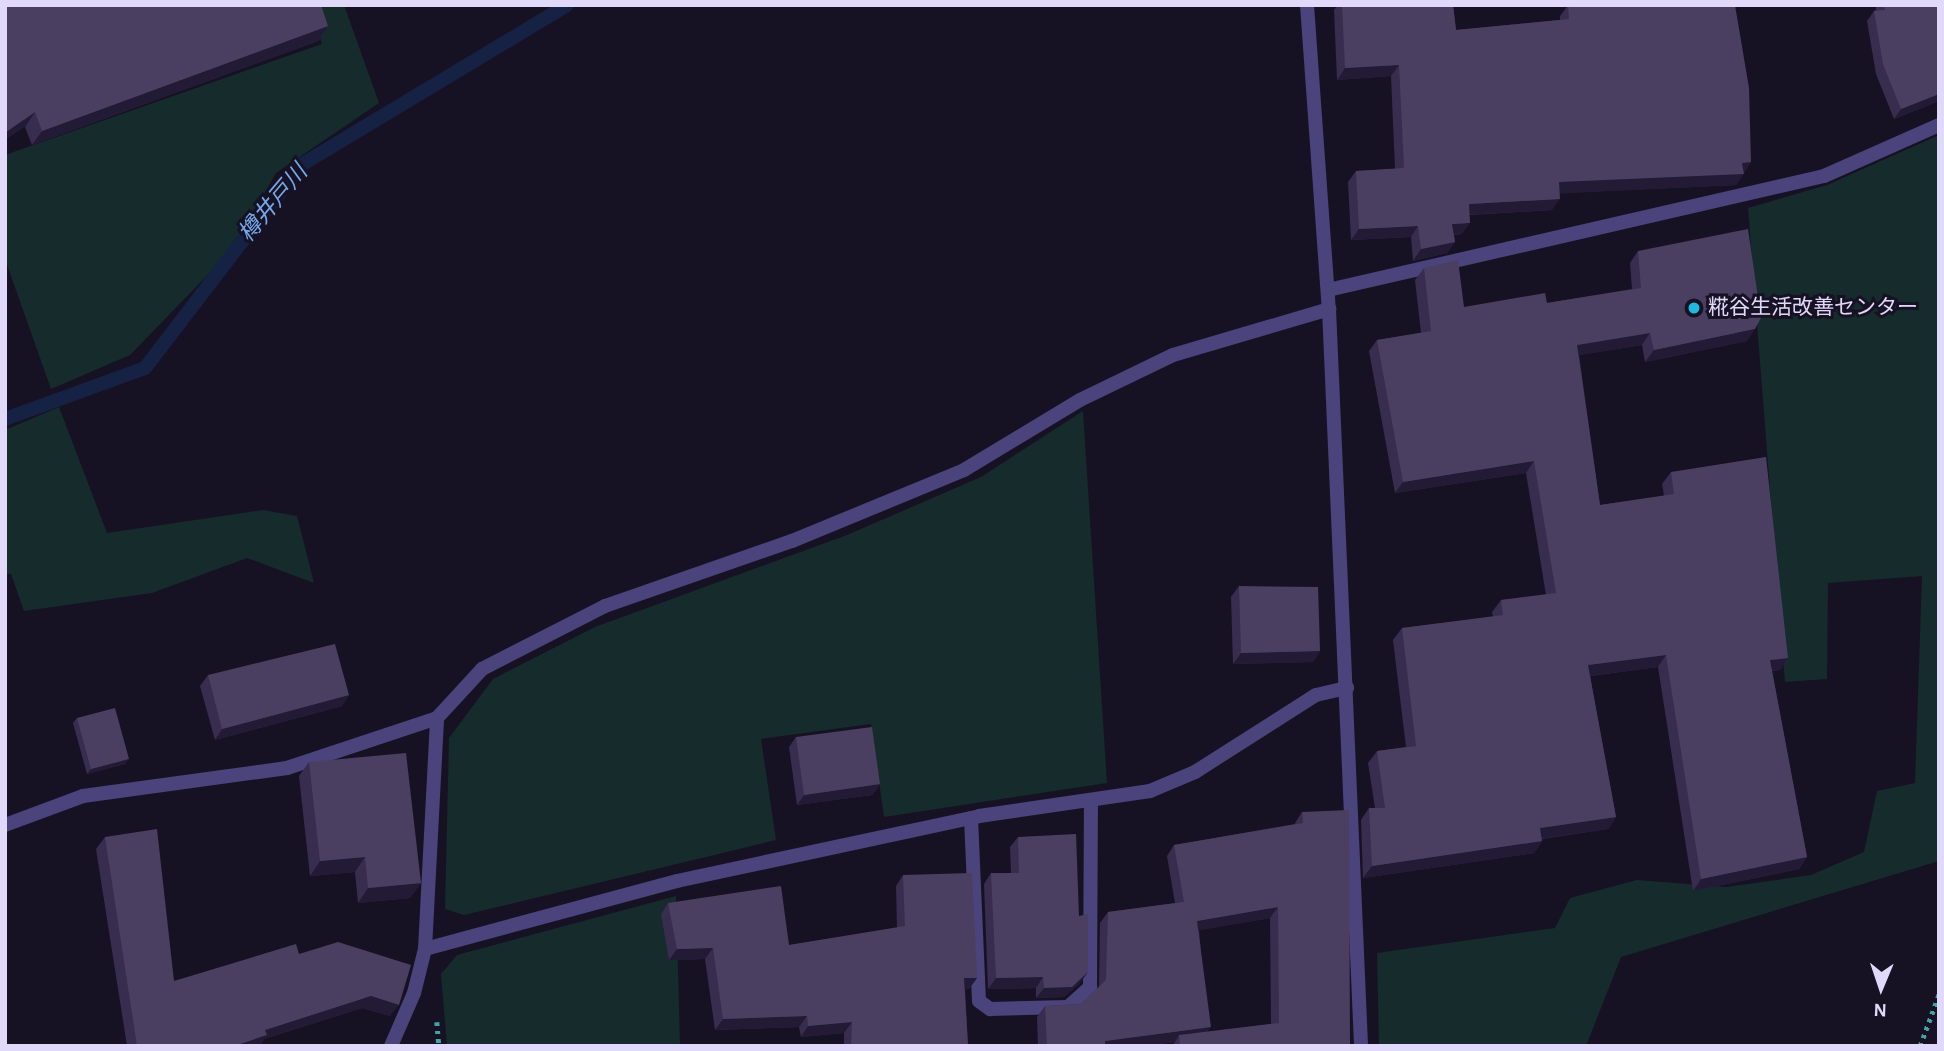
<!DOCTYPE html>
<html>
<head>
<meta charset="utf-8">
<style>
  body { margin:0 }
  #map { position:relative; width:1944px; height:1051px; overflow:hidden; background:#171223; font-family:"Alegreya Sans","Noto Sans JP",sans-serif }
  div>[style] { position:absolute }
  [style*='--x'] { left:calc(var(--x)*1px); top:calc(var(--y)*1px); width:calc(var(--w)*1px); rotate:calc(var(--a)*1deg) }
  .green>* { inset:0; background:#152b2c }
  .stream>* { height:14px; margin:-7px; padding:0 7px; transform-origin:7px; border-radius:7px; background:#152244 }
  .path>* { height:4.5px; margin-top:-2.25px; transform-origin:0; background:repeating-linear-gradient(90deg,#3fa3a8 0 3.5px,transparent 0 8.5px) }
  .service>* { height:14px; margin:-7px; padding:0 7px; transform-origin:7px; border-radius:7px; background:#4b437c }
  .minor>* { height:14px; margin:-7px; padding:0 7px; transform-origin:7px; border-radius:7px; background:#4b437c }
  .wall>* { inset:0; background:#382d4f }
  .shaded-wall>* { inset:0; background:#231a36 }
  .building>* { inset:0; background:#4a3f61 }
  .dots>* { width:19px; height:19px; translate:-50% -50%; box-sizing:border-box; border:4px solid #171223; border-radius:50% }
  span { translate:-50% -50%; white-space:nowrap; text-align:center; line-height:1.15; -webkit-text-stroke:6px #171223; paint-order:stroke }
  .poi-label { font-size:21px; color:#e0d9fa }
  .left { translate:0 -50%; text-align:left }
  .water-label { font-size:23px; color:#74a8ed; font-style:italic }
  .frame { position:absolute; inset:0; border:7px solid #e0d9fa; pointer-events:none }
  .north { position:absolute; left:1846px; top:953px; width:70px; height:70px; -webkit-text-stroke:5px #171223; paint-order:stroke; rotate:182deg; font-size:19px; font-weight:700; line-height:28px; text-align:center; color:#e0d9fa }
  .north::after { content:''; display:block; margin:auto; width:24px; height:32px; background:#e0d9fa; clip-path:polygon(50% 0,100% 100%,50% 72%,0 100%) }
</style>
</head>
<body>
<div id="map">
  <div class="green">
    <i style="clip-path:polygon(310px 5px,344px 5px,379px 103px,276px 173px,231px 251px,130px 355px,51px 389px,5px 259px,5px 155px,322px 44px)"></i>
    <i style="clip-path:polygon(1939px 135px,1939px 861px,1621px 957px,1586px 1046px,1379px 1046px,1377px 953px,1555px 928px,1570px 898px,1637px 880px,1726px 887px,1811px 875px,1864px 852px,1877px 791px,1915px 783px,1922px 576px,1828px 583px,1827px 679px,1785px 682px,1748px 208px,1827px 185px)"></i>
    <i style="clip-path:polygon(59px 407px,107px 533px,263px 510px,297px 516px,314px 583px,247px 558px,152px 593px,24px 611px,11px 574px,5px 574px,5px 430px)"></i>
    <i style="clip-path:polygon(1083px 411px,1107px 783px,884px 817px,871px 724px,761px 739px,776px 840px,464px 915px,445px 909px,449px 738px,493px 679px,595px 627px,847px 535px,981px 477px)"></i>
    <i style="clip-path:polygon(676px 896px,680px 1046px,447px 1046px,441px 974px,457px 955px)"></i>
  </div>
  <div class="stream">
    <i style="--x:5;--y:419;--w:149;--a:-20"></i>
    <i style="--x:145;--y:368;--w:256;--a:-52.5"></i>
    <i style="--x:301;--y:165;--w:310;--a:-31"></i>
  </div>
  <div class="path">
    <i style="--x:437;--y:1022;--w:24;--a:85"></i>
    <i style="--x:1920;--y:1046;--w:55;--a:-69.9"></i>
  </div>
  <div class="service">
    <i style="--x:971;--y:818;--w:183;--a:87.5"></i>
    <i style="--x:979;--y:1001;--w:14;--a:36"></i>
    <i style="--x:990;--y:1009;--w:78;--a:-1.5"></i>
    <i style="--x:1068;--y:1007;--w:30;--a:-42"></i>
    <i style="--x:1090;--y:987;--w:185;--a:-89.7"></i>
  </div>
  <div class="minor">
    <i style="--x:1307;--y:5;--w:305;--a:85.9"></i>
    <i style="--x:1329;--y:309;--w:738;--a:87.51"></i>
    <i style="--x:1328;--y:290;--w:509;--a:-12.94"></i>
    <i style="--x:1824;--y:176;--w:126;--a:-23.9"></i>
    <i style="--x:5;--y:825;--w:83;--a:-20.4"></i>
    <i style="--x:83;--y:796;--w:206;--a:-7.8"></i>
    <i style="--x:287;--y:768;--w:158;--a:-18.4"></i>
    <i style="--x:437;--y:718;--w:67;--a:-47.4"></i>
    <i style="--x:482;--y:669;--w:138;--a:-27.1"></i>
    <i style="--x:605;--y:606;--w:198;--a:-19.2"></i>
    <i style="--x:792;--y:541;--w:186;--a:-22.4"></i>
    <i style="--x:964;--y:470;--w:135;--a:-31.1"></i>
    <i style="--x:1080;--y:400;--w:103;--a:-25.8"></i>
    <i style="--x:1173;--y:355;--w:163;--a:-16.4"></i>
    <i style="--x:425;--y:949;--w:261;--a:-15.1"></i>
    <i style="--x:677;--y:881;--w:309;--a:-12.1"></i>
    <i style="--x:979;--y:816;--w:173;--a:-8.3"></i>
    <i style="--x:1150;--y:791;--w:49;--a:-22.9"></i>
    <i style="--x:1195;--y:772;--w:143;--a:-32.5"></i>
    <i style="--x:1316;--y:695;--w:32;--a:-13"></i>
    <i style="--x:391;--y:1046;--w:58;--a:-66.5"></i>
    <i style="--x:414;--y:993;--w:45;--a:-76"></i>
    <i style="--x:425;--y:949;--w:231;--a:-87"></i>
  </div>
  <div class="wall">
    <i style="clip-path:polygon(5px 5px,328px 26px,318px 41px,32px 145px,25px 127px)"></i>
    <i style="clip-path:polygon(1338px 5px,1453px 5px,1456px 30px,1560px 20px,1560px 16px,1568px 5px,1751px 162px,1736px 185px,1560px 193px,1552px 210px,1469px 215px,1462px 234px,1454px 235px,1455px 242px,1447px 253px,1413px 261px,1411px 237px,1351px 240px,1348px 182px,1356px 171px,1395px 169px,1391px 76px,1337px 80px,1334px 10px)"></i>
    <i style="clip-path:polygon(1876px 5px,1939px 5px,1939px 101px,1894px 119px,1876px 74px,1867px 21px,1874px 11px,1876px 10px)"></i>
    <i style="clip-path:polygon(1638px 251px,1747px 341px,1645px 362px,1642px 345px,1579px 355px,1600px 505px,1664px 496px,1662px 484px,1671px 472px,1788px 658px,1780px 670px,1772px 671px,1807px 857px,1799px 869px,1693px 891px,1658px 667px,1590px 676px,1616px 817px,1608px 829px,1542px 839px,1542px 841px,1534px 853px,1363px 878px,1361px 820px,1369px 808px,1375px 808px,1368px 763px,1377px 751px,1406px 747px,1393px 640px,1402px 628px,1493px 617px,1492px 612px,1501px 600px,1546px 595px,1526px 473px,1395px 493px,1369px 351px,1377px 340px,1421px 333px,1415px 280px,1424px 268px,1464px 307px,1547px 303px,1632px 289px,1630px 263px)"></i>
    <i style="clip-path:polygon(1239px 586px,1320px 651px,1313px 662px,1233px 664px,1231px 597px)"></i>
    <i style="clip-path:polygon(208px 675px,349px 695px,342px 706px,215px 740px,200px 686px)"></i>
    <i style="clip-path:polygon(77px 718px,125px 764px,87px 774px,73px 723px)"></i>
    <i style="clip-path:polygon(796px 737px,880px 784px,872px 795px,797px 805px,789px 747px)"></i>
    <i style="clip-path:polygon(309px 762px,421px 883px,410px 898px,358px 903px,355px 872px,310px 876px,299px 776px)"></i>
    <i style="clip-path:polygon(evenodd,1302px 812px,1350px 1046px,1172px 1046px,1175px 1042px,1143px 1046px,1038px 1046px,1037px 1017px,1045px 1006px,1081px 1004px,1099px 987px,1100px 923px,1108px 912px,1175px 903px,1167px 856px,1174px 845px,1295px 824px,1295px 823px,1302px 812px,1270px 918px,1271px 1024px,1208px 1032px,1199px 930px,1270px 918px)"></i>
    <i style="clip-path:polygon(105px 837px,174px 981px,299px 954px,390px 1016px,362px 1008px,264px 1039px,260px 1046px,127px 1046px,96px 849px)"></i>
    <i style="clip-path:polygon(1018px 837px,1080px 983px,1064px 997px,1036px 998px,1036px 988px,988px 989px,984px 884px,991px 873px,1011px 873px,1010px 847px)"></i>
    <i style="clip-path:polygon(903px 875px,977px 978px,969px 989px,965px 989px,968px 1046px,844px 1046px,844px 1033px,801px 1037px,799px 1027px,715px 1030px,705px 959px,669px 960px,661px 914px,668px 903px,789px 945px,897px 928px,896px 886px)"></i>
  </div>
  <div class="shaded-wall">
    <i style="clip-path:polygon(328px 26px,318px 41px,32px 145px,42px 131px)"></i>
    <i style="clip-path:polygon(1399px 65px,1391px 76px,1337px 80px,1345px 68px)"></i>
    <i style="clip-path:polygon(1939px 94px,1939px 101px,1894px 119px,1901px 109px)"></i>
    <i style="clip-path:polygon(35px 112px,25px 127px,5px 140px,5px 133px)"></i>
    <i style="clip-path:polygon(1751px 162px,1736px 185px,1551px 194px,1559px 182px)"></i>
    <i style="clip-path:polygon(1560px 199px,1552px 210px,1461px 215px,1469px 204px)"></i>
    <i style="clip-path:polygon(1470px 223px,1462px 234px,1445px 235px,1452px 224px)"></i>
    <i style="clip-path:polygon(1418px 226px,1411px 237px,1351px 240px,1359px 229px)"></i>
    <i style="clip-path:polygon(1455px 242px,1447px 253px,1413px 261px,1421px 249px)"></i>
    <i style="clip-path:polygon(1755px 329px,1747px 341px,1645px 362px,1654px 350px)"></i>
    <i style="clip-path:polygon(1650px 333px,1642px 345px,1569px 357px,1577px 345px)"></i>
    <i style="clip-path:polygon(1534px 461px,1526px 473px,1395px 493px,1403px 482px)"></i>
    <i style="clip-path:polygon(1320px 651px,1313px 662px,1233px 664px,1241px 653px)"></i>
    <i style="clip-path:polygon(1666px 655px,1658px 667px,1580px 677px,1588px 665px)"></i>
    <i style="clip-path:polygon(1788px 658px,1780px 670px,1762px 671px,1770px 660px)"></i>
    <i style="clip-path:polygon(349px 695px,342px 706px,215px 740px,222px 729px)"></i>
    <i style="clip-path:polygon(129px 759px,125px 764px,87px 774px,91px 769px)"></i>
    <i style="clip-path:polygon(880px 784px,872px 795px,797px 805px,804px 795px)"></i>
    <i style="clip-path:polygon(1616px 817px,1608px 829px,1532px 840px,1540px 828px)"></i>
    <i style="clip-path:polygon(1542px 841px,1534px 853px,1363px 878px,1372px 866px)"></i>
    <i style="clip-path:polygon(365px 857px,355px 872px,310px 876px,320px 861px)"></i>
    <i style="clip-path:polygon(1807px 857px,1799px 869px,1693px 891px,1701px 879px)"></i>
    <i style="clip-path:polygon(421px 883px,410px 898px,358px 903px,368px 888px)"></i>
    <i style="clip-path:polygon(1278px 907px,1270px 918px,1190px 932px,1197px 921px)"></i>
    <i style="clip-path:polygon(713px 948px,705px 959px,669px 960px,677px 949px)"></i>
    <i style="clip-path:polygon(1088px 972px,1080px 983px,1064px 997px,1036px 998px,1044px 988px)"></i>
    <i style="clip-path:polygon(1043px 977px,1036px 988px,988px 989px,996px 978px)"></i>
    <i style="clip-path:polygon(964px 978px,977px 978px,969px 989px,957px 990px)"></i>
    <i style="clip-path:polygon(371px 996px,399px 1005px,390px 1016px,362px 1008px,264px 1039px,260px 1046px,234px 1046px,265px 1030px)"></i>
    <i style="clip-path:polygon(807px 1016px,799px 1027px,715px 1030px,723px 1019px)"></i>
    <i style="clip-path:polygon(852px 1022px,844px 1033px,801px 1037px,808px 1026px)"></i>
    <i style="clip-path:polygon(1211px 1027px,1203px 1038px,1179px 1035px,1175px 1042px,1143px 1046px,1101px 1046px,1105px 1041px)"></i>
  </div>
  <div class="building">
    <i style="clip-path:polygon(5px 5px,321px 5px,328px 26px,42px 131px,35px 112px,5px 133px)"></i>
    <i style="clip-path:polygon(1342px 5px,1453px 5px,1456px 30px,1569px 19px,1568px 5px,1735px 5px,1749px 88px,1751px 162px,1742px 163px,1744px 174px,1559px 182px,1560px 199px,1469px 204px,1470px 223px,1452px 224px,1455px 242px,1421px 249px,1418px 226px,1359px 229px,1356px 171px,1404px 168px,1399px 65px,1345px 68px)"></i>
    <i style="clip-path:polygon(1884px 5px,1939px 5px,1939px 94px,1901px 109px,1883px 64px,1874px 11px,1885px 10px)"></i>
    <i style="clip-path:polygon(1748px 229px,1761px 318px,1755px 329px,1654px 350px,1650px 333px,1577px 345px,1600px 505px,1674px 494px,1671px 472px,1766px 457px,1788px 658px,1770px 660px,1807px 857px,1701px 879px,1666px 655px,1588px 665px,1616px 817px,1540px 828px,1542px 841px,1372px 866px,1369px 808px,1385px 808px,1377px 751px,1416px 746px,1402px 628px,1503px 615px,1501px 600px,1556px 593px,1534px 461px,1403px 482px,1377px 340px,1431px 331px,1424px 268px,1458px 260px,1464px 307px,1545px 293px,1547px 303px,1641px 288px,1638px 251px)"></i>
    <i style="clip-path:polygon(1239px 586px,1318px 587px,1320px 651px,1241px 653px)"></i>
    <i style="clip-path:polygon(335px 644px,349px 695px,222px 729px,208px 675px)"></i>
    <i style="clip-path:polygon(115px 708px,129px 759px,91px 769px,77px 718px)"></i>
    <i style="clip-path:polygon(872px 727px,880px 784px,804px 795px,796px 737px)"></i>
    <i style="clip-path:polygon(406px 753px,421px 883px,368px 888px,365px 857px,320px 861px,309px 762px)"></i>
    <i style="clip-path:polygon(1349px 810px,1350px 1046px,1180px 1046px,1179px 1035px,1279px 1023px,1278px 907px,1197px 921px,1211px 1027px,1105px 1041px,1105px 1046px,1047px 1046px,1045px 1006px,1081px 1004px,1106px 980px,1108px 912px,1184px 902px,1174px 845px,1303px 823px,1302px 812px)"></i>
    <i style="clip-path:polygon(157px 829px,174px 981px,296px 944px,299px 954px,338px 942px,411px 965px,399px 1005px,371px 996px,265px 1030px,267px 1035px,234px 1046px,137px 1046px,105px 837px)"></i>
    <i style="clip-path:polygon(1076px 834px,1079px 916px,1088px 914px,1088px 972px,1072px 987px,1044px 988px,1043px 977px,996px 978px,991px 873px,1019px 873px,1018px 837px)"></i>
    <i style="clip-path:polygon(972px 873px,977px 978px,964px 978px,968px 1046px,851px 1046px,852px 1022px,808px 1026px,807px 1016px,723px 1019px,713px 948px,677px 949px,668px 903px,781px 886px,789px 945px,905px 926px,903px 875px)"></i>
  </div>
  <div class="dots">
    <i style="left:1694px;top:308px;background:#1eb8e1"></i>
  </div>
  <div class="poi-label">
    <span class="left" style="left:1708px;top:308px">糀谷生活改善センター</span>
  </div>
  <div class="water-label">
    <span style="left:274px;top:204px;rotate:-50deg">樽井戸川</span>
  </div>
  <div class="frame"></div>
  <div class="north">N</div>
</div>
</body>
</html>
